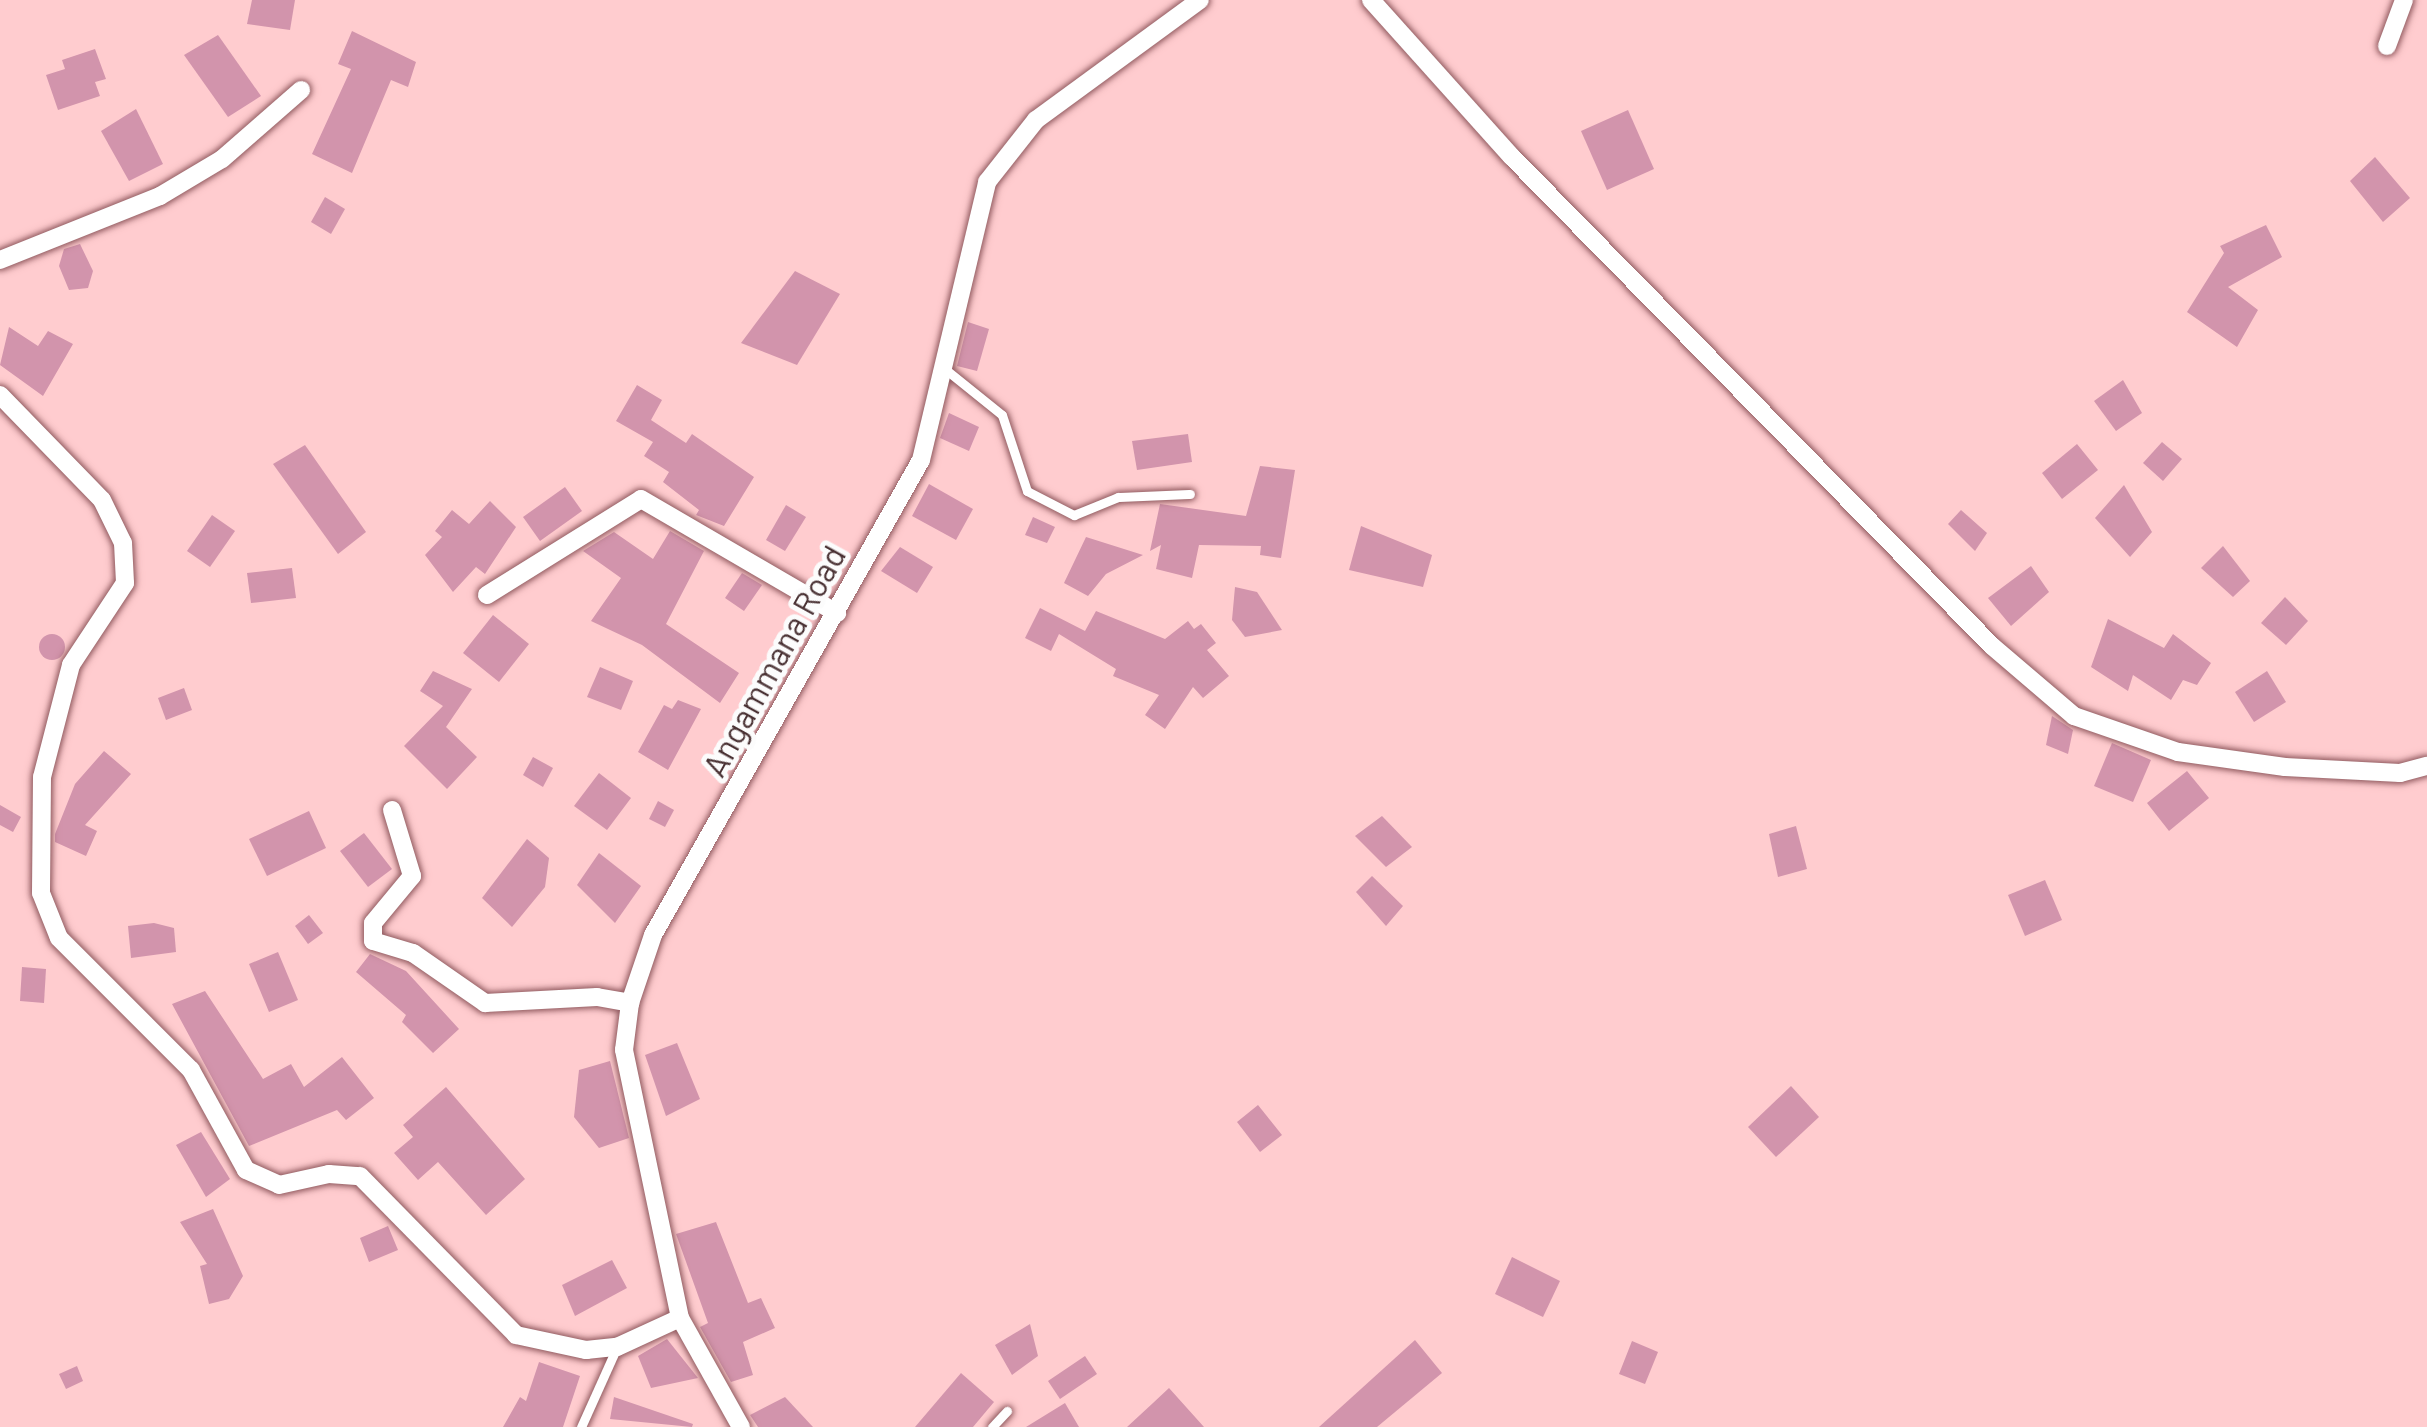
<!DOCTYPE html>
<html>
<head>
<meta charset="utf-8">
<style>
  body { margin:0 }
  #map { position:relative; width:2427px; height:1427px; overflow:hidden; background:#ffcccf; font-family:Barlow,sans-serif }
  div>[style] { position:absolute }
  [style*='--x'] { left:calc(var(--x)*1px); top:calc(var(--y)*1px); width:calc(var(--w)*1px); rotate:calc(var(--a)*1deg) }
  .building>* { inset:0; background:#d294ac }
  .round { border-radius:50% }
  .roads { filter:drop-shadow(0 0 3px #915a5f) drop-shadow(0 0 3px #915a5f) }
  .lane>* { height:9px; margin:-4.5px; padding:0 4.5px; transform-origin:4.5px; border-radius:4.5px; background:#fff }
  .street>* { height:18px; margin:-9px; padding:0 9px; transform-origin:9px; border-radius:9px; background:#fff }
  span { translate:-50% -50%; white-space:nowrap; text-align:center; line-height:1.15; -webkit-text-stroke:10px #fcfcfc; paint-order:stroke }
  .street-label { font-size:33px; color:#4a3234 }
</style>
</head>
<body>
<div id="map">
  <div class="building">
    <i style="clip-path:polygon(252px 0,295px 0,290px 30px,247px 24px)"></i>
    <i style="clip-path:polygon(352px 31px,416px 62px,408px 87px,391px 80px,352px 173px,312px 154px,351px 69px,338px 64px)"></i>
    <i style="clip-path:polygon(218px 35px,261px 96px,228px 117px,184px 55px)"></i>
    <i style="clip-path:polygon(95px 49px,106px 79px,95px 82px,100px 96px,58px 110px,46px 75px,65px 69px,62px 60px)"></i>
    <i style="clip-path:polygon(136px 109px,163px 164px,129px 181px,101px 131px)"></i>
    <i style="clip-path:polygon(1628px 110px,1654px 169px,1607px 190px,1581px 131px)"></i>
    <i style="clip-path:polygon(2375px 157px,2410px 198px,2383px 222px,2350px 181px)"></i>
    <i style="clip-path:polygon(325px 197px,345px 209px,331px 234px,311px 222px)"></i>
    <i style="clip-path:polygon(2266px 225px,2282px 257px,2228px 287px,2258px 310px,2237px 347px,2187px 312px,2224px 253px,2220px 246px)"></i>
    <i style="clip-path:polygon(80px 244px,93px 271px,88px 288px,69px 290px,59px 266px,64px 249px)"></i>
    <i style="clip-path:polygon(795px 271px,840px 294px,797px 365px,741px 343px)"></i>
    <i style="clip-path:polygon(968px 322px,989px 329px,977px 371px,957px 366px)"></i>
    <i style="clip-path:polygon(9px 327px,38px 346px,48px 331px,73px 344px,43px 396px,0 365px)"></i>
    <i style="clip-path:polygon(2123px 380px,2142px 413px,2116px 431px,2094px 401px)"></i>
    <i style="clip-path:polygon(637px 385px,662px 400px,651px 420px,686px 443px,692px 434px,754px 477px,724px 526px,696px 515px,699px 510px,663px 482px,669px 472px,644px 456px,653px 442px,616px 421px)"></i>
    <i style="clip-path:polygon(949px 413px,979px 427px,969px 451px,940px 438px)"></i>
    <i style="clip-path:polygon(1188px 434px,1192px 462px,1137px 470px,1132px 441px)"></i>
    <i style="clip-path:polygon(2162px 442px,2182px 459px,2163px 481px,2143px 463px)"></i>
    <i style="clip-path:polygon(2077px 444px,2098px 470px,2062px 499px,2042px 473px)"></i>
    <i style="clip-path:polygon(305px 445px,366px 532px,338px 554px,273px 464px)"></i>
    <i style="clip-path:polygon(1260px 466px,1295px 470px,1281px 558px,1260px 555px,1261px 546px,1199px 545px,1192px 578px,1156px 569px,1161px 545px,1150px 551px,1160px 504px,1246px 516px)"></i>
    <i style="clip-path:polygon(929px 484px,973px 509px,956px 540px,912px 516px)"></i>
    <i style="clip-path:polygon(2124px 485px,2152px 532px,2130px 557px,2095px 518px)"></i>
    <i style="clip-path:polygon(565px 487px,582px 511px,540px 541px,523px 517px)"></i>
    <i style="clip-path:polygon(490px 501px,516px 527px,485px 574px,476px 567px,453px 592px,425px 555px,442px 537px,435px 531px,452px 510px,469px 524px)"></i>
    <i style="clip-path:polygon(786px 505px,806px 517px,785px 551px,766px 540px)"></i>
    <i style="clip-path:polygon(1961px 510px,1987px 533px,1975px 551px,1948px 524px)"></i>
    <i style="clip-path:polygon(212px 515px,235px 531px,210px 567px,187px 551px)"></i>
    <i style="clip-path:polygon(1033px 517px,1055px 527px,1047px 543px,1025px 535px)"></i>
    <i style="clip-path:polygon(1361px 526px,1432px 555px,1423px 587px,1349px 570px)"></i>
    <i style="clip-path:polygon(670px 531px,704px 551px,666px 624px,739px 673px,720px 703px,642px 645px,591px 621px,621px 578px,583px 551px,614px 532px,653px 559px)"></i>
    <i style="clip-path:polygon(1086px 537px,1143px 555px,1106px 574px,1088px 596px,1064px 583px)"></i>
    <i style="clip-path:polygon(2223px 546px,2250px 581px,2233px 597px,2201px 568px)"></i>
    <i style="clip-path:polygon(900px 547px,933px 567px,917px 593px,881px 571px)"></i>
    <i style="clip-path:polygon(2031px 566px,2049px 592px,2011px 626px,1988px 598px)"></i>
    <i style="clip-path:polygon(292px 568px,296px 598px,251px 603px,247px 573px)"></i>
    <i style="clip-path:polygon(742px 573px,762px 585px,744px 611px,725px 598px)"></i>
    <i style="clip-path:polygon(1235px 587px,1257px 592px,1282px 630px,1245px 637px,1232px 620px)"></i>
    <i style="clip-path:polygon(2285px 597px,2308px 621px,2286px 645px,2261px 623px)"></i>
    <i style="clip-path:polygon(1040px 608px,1085px 631px,1096px 611px,1165px 639px,1188px 621px,1194px 629px,1201px 624px,1216px 643px,1207px 650px,1229px 676px,1203px 698px,1193px 687px,1165px 729px,1145px 715px,1159px 695px,1113px 676px,1116px 669px,1059px 634px,1051px 651px,1025px 638px)"></i>
    <i style="clip-path:polygon(493px 615px,529px 644px,499px 682px,463px 653px)"></i>
    <i style="clip-path:polygon(2108px 619px,2164px 648px,2173px 634px,2211px 663px,2197px 685px,2183px 680px,2171px 700px,2133px 675px,2128px 691px,2091px 667px)"></i>
    <i class="round" style="left:39px;top:634px;width:26px;height:26px"></i>
    <i style="clip-path:polygon(600px 667px,633px 681px,621px 710px,587px 697px)"></i>
    <i style="clip-path:polygon(433px 671px,472px 689px,446px 727px,477px 757px,447px 789px,404px 746px,443px 706px,420px 691px)"></i>
    <i style="clip-path:polygon(2267px 671px,2286px 702px,2254px 722px,2235px 692px)"></i>
    <i style="clip-path:polygon(184px 688px,192px 710px,166px 720px,158px 698px)"></i>
    <i style="clip-path:polygon(678px 700px,701px 709px,668px 770px,638px 752px,664px 705px,672px 709px)"></i>
    <i style="clip-path:polygon(2052px 716px,2073px 730px,2068px 754px,2046px 745px)"></i>
    <i style="clip-path:polygon(2112px 743px,2151px 760px,2133px 802px,2094px 786px)"></i>
    <i style="clip-path:polygon(104px 751px,131px 774px,85px 825px,97px 831px,86px 856px,55px 842px,55px 834px,75px 784px)"></i>
    <i style="clip-path:polygon(533px 757px,553px 768px,543px 787px,523px 775px)"></i>
    <i style="clip-path:polygon(2187px 771px,2209px 798px,2169px 831px,2147px 803px)"></i>
    <i style="clip-path:polygon(599px 773px,631px 798px,607px 830px,574px 806px)"></i>
    <i style="clip-path:polygon(658px 801px,674px 810px,665px 827px,649px 819px)"></i>
    <i style="clip-path:polygon(0 805px,21px 817px,13px 832px,0 825px)"></i>
    <i style="clip-path:polygon(309px 811px,326px 848px,267px 876px,249px 839px)"></i>
    <i style="clip-path:polygon(1382px 816px,1412px 847px,1386px 867px,1355px 836px)"></i>
    <i style="clip-path:polygon(1796px 826px,1807px 869px,1778px 877px,1769px 834px)"></i>
    <i style="clip-path:polygon(364px 833px,392px 869px,368px 887px,340px 851px)"></i>
    <i style="clip-path:polygon(527px 839px,549px 858px,545px 887px,512px 927px,482px 898px)"></i>
    <i style="clip-path:polygon(599px 853px,641px 886px,615px 923px,577px 885px)"></i>
    <i style="clip-path:polygon(1372px 876px,1403px 906px,1386px 926px,1356px 892px)"></i>
    <i style="clip-path:polygon(2045px 880px,2062px 920px,2025px 936px,2008px 895px)"></i>
    <i style="clip-path:polygon(309px 915px,323px 933px,308px 944px,295px 926px)"></i>
    <i style="clip-path:polygon(154px 923px,174px 928px,176px 952px,131px 958px,128px 926px)"></i>
    <i style="clip-path:polygon(278px 952px,298px 1000px,269px 1012px,249px 964px)"></i>
    <i style="clip-path:polygon(370px 954px,406px 971px,459px 1029px,433px 1053px,402px 1022px,406px 1015px,356px 972px)"></i>
    <i style="clip-path:polygon(22px 967px,46px 969px,44px 1003px,20px 1001px)"></i>
    <i style="clip-path:polygon(205px 991px,263px 1079px,291px 1064px,304px 1087px,342px 1057px,374px 1098px,346px 1120px,337px 1110px,249px 1146px,172px 1004px)"></i>
    <i style="clip-path:polygon(677px 1043px,700px 1099px,666px 1116px,645px 1055px)"></i>
    <i style="clip-path:polygon(610px 1061px,629px 1138px,599px 1148px,574px 1117px,579px 1070px)"></i>
    <i style="clip-path:polygon(1791px 1086px,1819px 1117px,1776px 1157px,1748px 1127px)"></i>
    <i style="clip-path:polygon(446px 1087px,525px 1179px,486px 1215px,438px 1162px,418px 1180px,394px 1153px,413px 1137px,403px 1125px)"></i>
    <i style="clip-path:polygon(1258px 1105px,1282px 1135px,1260px 1152px,1237px 1122px)"></i>
    <i style="clip-path:polygon(201px 1132px,230px 1179px,206px 1197px,176px 1145px)"></i>
    <i style="clip-path:polygon(213px 1209px,243px 1276px,229px 1299px,209px 1304px,200px 1266px,207px 1264px,180px 1222px)"></i>
    <i style="clip-path:polygon(716px 1222px,748px 1303px,761px 1298px,775px 1328px,743px 1342px,753px 1375px,731px 1382px,700px 1327px,708px 1323px,676px 1234px)"></i>
    <i style="clip-path:polygon(388px 1226px,398px 1250px,369px 1262px,360px 1238px)"></i>
    <i style="clip-path:polygon(1512px 1257px,1560px 1281px,1543px 1317px,1495px 1294px)"></i>
    <i style="clip-path:polygon(612px 1260px,627px 1288px,575px 1316px,562px 1285px)"></i>
    <i style="clip-path:polygon(1030px 1324px,1038px 1356px,1012px 1375px,995px 1345px)"></i>
    <i style="clip-path:polygon(667px 1339px,698px 1378px,651px 1388px,638px 1356px)"></i>
    <i style="clip-path:polygon(1415px 1340px,1442px 1373px,1377px 1427px,1319px 1427px)"></i>
    <i style="clip-path:polygon(1632px 1341px,1658px 1352px,1645px 1384px,1619px 1374px)"></i>
    <i style="clip-path:polygon(1085px 1356px,1097px 1374px,1060px 1399px,1048px 1381px)"></i>
    <i style="clip-path:polygon(539px 1362px,580px 1376px,563px 1427px,503px 1427px,520px 1397px,526px 1401px)"></i>
    <i style="clip-path:polygon(77px 1366px,83px 1381px,66px 1389px,59px 1374px)"></i>
    <i style="clip-path:polygon(961px 1373px,994px 1402px,973px 1427px,915px 1427px)"></i>
    <i style="clip-path:polygon(1169px 1388px,1204px 1427px,1127px 1427px,1153px 1403px)"></i>
    <i style="clip-path:polygon(614px 1397px,693px 1424px,692px 1427px,610px 1419px)"></i>
    <i style="clip-path:polygon(785px 1397px,813px 1427px,758px 1427px,750px 1415px)"></i>
    <i style="clip-path:polygon(1065px 1403px,1079px 1427px,1026px 1427px)"></i>
  </div>
  <div class="roads">
    <div class="lane">
      <i style="--x:945;--y:369;--w:73;--a:38.9"></i>
      <i style="--x:1002;--y:415;--w:80;--a:71.8"></i>
      <i style="--x:1027;--y:491;--w:53;--a:27.1"></i>
      <i style="--x:1074;--y:515;--w:48;--a:-22.2"></i>
      <i style="--x:1118;--y:497;--w:72;--a:-2.4"></i>
      <i style="--x:581;--y:1427;--w:88;--a:-65.8"></i>
      <i style="--x:992;--y:1427;--w:22;--a:-47"></i>
    </div>
    <div class="street">
      <i style="--x:1371;--y:0;--w:210;--a:48.1"></i>
      <i style="--x:1511;--y:156;--w:687;--a:45.53"></i>
      <i style="--x:1992;--y:646;--w:108;--a:40.5"></i>
      <i style="--x:2074;--y:716;--w:110;--a:19.1"></i>
      <i style="--x:2178;--y:752;--w:108;--a:8"></i>
      <i style="--x:2285;--y:767;--w:115;--a:3"></i>
      <i style="--x:2400;--y:773;--w:28;--a:-15"></i>
      <i style="--x:2387;--y:46;--w:49;--a:-69.7"></i>
      <i style="--x:0;--y:260;--w:172;--a:-21.8"></i>
      <i style="--x:160;--y:196;--w:72;--a:-30.8"></i>
      <i style="--x:222;--y:159;--w:105;--a:-41.1"></i>
      <i style="--x:0;--y:395;--w:146;--a:45.8"></i>
      <i style="--x:102;--y:500;--w:48;--a:64"></i>
      <i style="--x:123;--y:543;--w:40;--a:87.1"></i>
      <i style="--x:125;--y:583;--w:98;--a:123.4"></i>
      <i style="--x:71;--y:665;--w:116;--a:104.5"></i>
      <i style="--x:42;--y:777;--w:116;--a:90.5"></i>
      <i style="--x:41;--y:893;--w:48;--a:68.2"></i>
      <i style="--x:59;--y:938;--w:187;--a:45"></i>
      <i style="--x:191;--y:1070;--w:114;--a:61.2"></i>
      <i style="--x:246;--y:1170;--w:36;--a:24"></i>
      <i style="--x:279;--y:1185;--w:51;--a:-12.4"></i>
      <i style="--x:329;--y:1174;--w:31;--a:4"></i>
      <i style="--x:360;--y:1176;--w:223;--a:45.5"></i>
      <i style="--x:516;--y:1335;--w:72;--a:12.1"></i>
      <i style="--x:586;--y:1350;--w:31;--a:-6"></i>
      <i style="--x:617;--y:1347;--w:69;--a:-24.7"></i>
      <i style="--x:487;--y:595;--w:181;--a:-31.9"></i>
      <i style="--x:641;--y:499;--w:227;--a:30.2"></i>
      <i style="--x:392;--y:810;--w:69;--a:73.1"></i>
      <i style="--x:412;--y:876;--w:61;--a:129.7"></i>
      <i style="--x:373;--y:923;--w:18;--a:90"></i>
      <i style="--x:373;--y:941;--w:42;--a:16.7"></i>
      <i style="--x:413;--y:953;--w:88;--a:34.8"></i>
      <i style="--x:485;--y:1003;--w:112;--a:-3.1"></i>
      <i style="--x:597;--y:997;--w:34;--a:10"></i>
      <i style="--x:741;--y:1427;--w:125;--a:-119.2"></i>
      <i style="--x:680;--y:1318;--w:274;--a:-101.8"></i>
      <i style="--x:624;--y:1050;--w:47;--a:-82.7"></i>
      <i style="--x:630;--y:1003;--w:72;--a:-71.3"></i>
      <i style="--x:653;--y:935;--w:545;--a:-60.57"></i>
      <i style="--x:921;--y:460;--w:286;--a:-76.6"></i>
      <i style="--x:987;--y:182;--w:79;--a:-51.7"></i>
      <i style="--x:1036;--y:120;--w:203;--a:-36.2"></i>
    </div>
  </div>
  <div class="street-label">
    <span style="left:774px;top:661px;rotate:-61deg">Angammana Road</span>
  </div>
</div>
</body>
</html>
